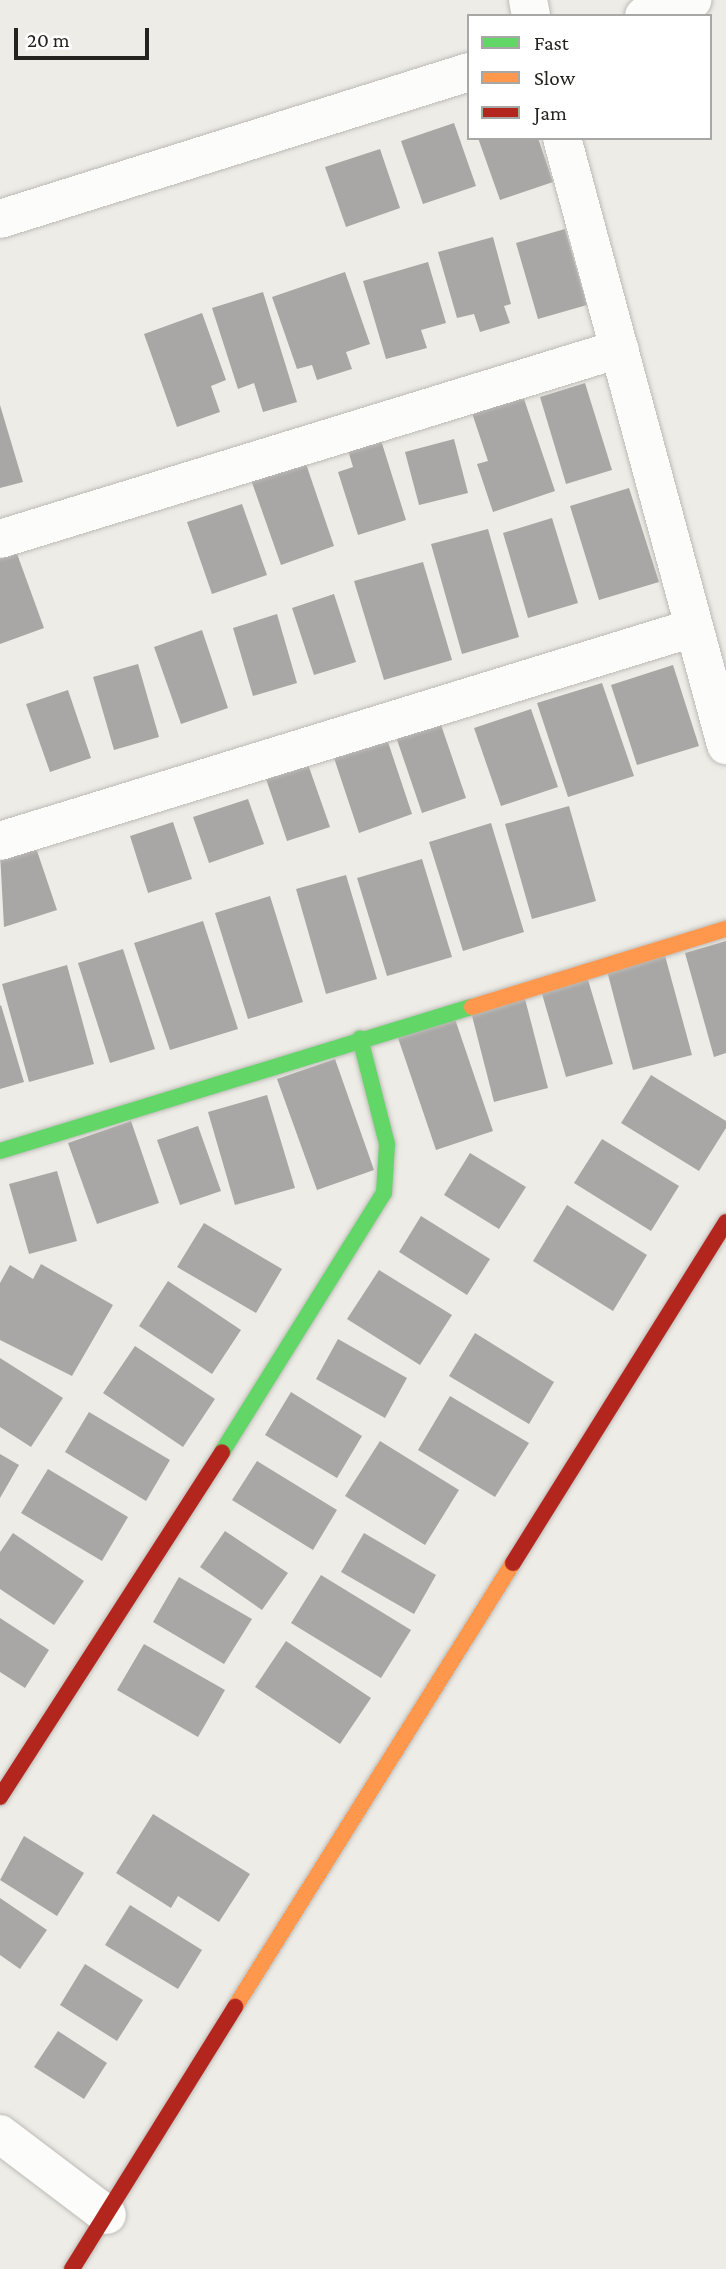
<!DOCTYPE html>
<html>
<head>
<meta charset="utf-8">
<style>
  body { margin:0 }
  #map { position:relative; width:726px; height:2269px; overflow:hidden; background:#eeece6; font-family:"Crimson Pro",serif }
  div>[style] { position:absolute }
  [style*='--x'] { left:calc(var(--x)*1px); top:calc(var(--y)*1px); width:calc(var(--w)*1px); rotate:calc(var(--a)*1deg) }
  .building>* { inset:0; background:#a9a7a5 }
  .roads { filter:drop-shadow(0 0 2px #bcbbb7) drop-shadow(0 0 2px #bcbbb7) }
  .street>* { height:38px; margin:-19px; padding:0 19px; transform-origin:19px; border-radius:19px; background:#fcfcfb }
  .fast>* { height:16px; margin:-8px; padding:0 8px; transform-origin:8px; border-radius:8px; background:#63d668 }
  .slow>* { height:16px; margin:-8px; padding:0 8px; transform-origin:8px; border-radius:8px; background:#ff974d }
  .jam>* { height:16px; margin:-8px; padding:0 8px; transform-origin:8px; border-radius:8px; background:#b3261e }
  span { translate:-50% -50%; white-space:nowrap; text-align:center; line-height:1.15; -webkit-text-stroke:6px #fff; paint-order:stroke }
  .legend { position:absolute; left:467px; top:14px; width:245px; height:126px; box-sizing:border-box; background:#fff; border:2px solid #a7a7a5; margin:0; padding:9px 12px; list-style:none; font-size:21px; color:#24231f }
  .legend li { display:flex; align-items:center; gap:14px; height:35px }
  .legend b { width:35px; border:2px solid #a7a7a5 }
  .scale { position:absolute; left:14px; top:28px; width:135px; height:32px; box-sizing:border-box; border:4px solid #24231f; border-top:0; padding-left:9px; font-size:21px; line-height:24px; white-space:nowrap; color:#24231f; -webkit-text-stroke:5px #fff; paint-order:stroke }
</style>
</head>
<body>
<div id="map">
  <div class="building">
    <i style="clip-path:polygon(454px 123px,476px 186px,423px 204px,401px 141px)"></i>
    <i style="clip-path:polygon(478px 138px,538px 138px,553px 182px,500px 200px)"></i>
    <i style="clip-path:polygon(380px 149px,400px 208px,346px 227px,325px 167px)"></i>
    <i style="clip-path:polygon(565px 229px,587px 305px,538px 319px,516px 243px)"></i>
    <i style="clip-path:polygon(493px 237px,511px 304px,504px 306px,510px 323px,480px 332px,474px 314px,457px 318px,438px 252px)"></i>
    <i style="clip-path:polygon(428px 262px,446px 323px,421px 330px,427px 348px,386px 359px,363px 281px)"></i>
    <i style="clip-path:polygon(345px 272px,370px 344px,346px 352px,352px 369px,317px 380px,312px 365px,297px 369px,272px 297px)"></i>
    <i style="clip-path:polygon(263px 292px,297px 402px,263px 412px,254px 383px,238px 389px,212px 308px)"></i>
    <i style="clip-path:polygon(202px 313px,226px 380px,211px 386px,220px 412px,177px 427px,144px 334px)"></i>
    <i style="clip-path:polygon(585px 383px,612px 470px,566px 484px,540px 397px)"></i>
    <i style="clip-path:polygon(521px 390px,555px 491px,493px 512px,477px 464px,488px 461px,470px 407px)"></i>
    <i style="clip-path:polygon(0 405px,23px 482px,0 488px)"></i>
    <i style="clip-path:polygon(380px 437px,406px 520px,358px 535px,338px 472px,353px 467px,347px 447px)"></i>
    <i style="clip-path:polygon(454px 439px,468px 493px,419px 505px,405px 452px)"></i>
    <i style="clip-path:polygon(303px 455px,334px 546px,281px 565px,249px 474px)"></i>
    <i style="clip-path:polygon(629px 488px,659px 582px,599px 600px,570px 506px)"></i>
    <i style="clip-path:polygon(242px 504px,267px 575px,212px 594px,187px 522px)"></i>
    <i style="clip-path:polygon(552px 518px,578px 603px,528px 618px,503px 533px)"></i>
    <i style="clip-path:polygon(488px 529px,519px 637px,462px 654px,431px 544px)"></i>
    <i style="clip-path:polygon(12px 540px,44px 628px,0 644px,0 544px)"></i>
    <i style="clip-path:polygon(423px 562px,452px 660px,384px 680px,354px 581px)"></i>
    <i style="clip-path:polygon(334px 594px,356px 662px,314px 675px,292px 608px)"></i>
    <i style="clip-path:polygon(277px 614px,297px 683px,253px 696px,233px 628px)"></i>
    <i style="clip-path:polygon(202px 630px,228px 708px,181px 724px,154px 647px)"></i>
    <i style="clip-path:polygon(138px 664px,159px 737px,114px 750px,93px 677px)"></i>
    <i style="clip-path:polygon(673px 665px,699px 746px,637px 765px,611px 685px)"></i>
    <i style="clip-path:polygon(602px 683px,634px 776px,568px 797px,537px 703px)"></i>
    <i style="clip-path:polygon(68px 690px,91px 758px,50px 772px,26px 704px)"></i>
    <i style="clip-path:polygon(531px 709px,558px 787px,501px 806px,474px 728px)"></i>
    <i style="clip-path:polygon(438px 716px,466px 798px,422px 813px,394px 731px)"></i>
    <i style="clip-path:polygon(384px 730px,412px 814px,359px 833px,331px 749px)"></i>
    <i style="clip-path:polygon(303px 750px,330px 827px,287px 841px,261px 764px)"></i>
    <i style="clip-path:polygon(248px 799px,264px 844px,209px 863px,193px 817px)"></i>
    <i style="clip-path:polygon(569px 806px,596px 901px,532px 919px,505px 824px)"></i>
    <i style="clip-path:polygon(173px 822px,192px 879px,148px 893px,130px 836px)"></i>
    <i style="clip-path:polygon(491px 823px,524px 932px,463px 951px,429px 842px)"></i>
    <i style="clip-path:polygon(34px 842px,57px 910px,4px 927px,0 853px)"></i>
    <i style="clip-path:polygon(422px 859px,452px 957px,387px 976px,357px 878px)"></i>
    <i style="clip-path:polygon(346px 875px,377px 979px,326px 994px,296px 889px)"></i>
    <i style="clip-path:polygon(270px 896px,303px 1002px,248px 1019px,215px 913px)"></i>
    <i style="clip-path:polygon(203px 921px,238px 1029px,170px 1050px,134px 943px)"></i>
    <i style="clip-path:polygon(726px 941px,726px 1053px,714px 1057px,685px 953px)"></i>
    <i style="clip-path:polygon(123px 949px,155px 1049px,110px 1063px,78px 963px)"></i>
    <i style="clip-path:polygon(664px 952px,692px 1055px,633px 1070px,606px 967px)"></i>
    <i style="clip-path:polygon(67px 965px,94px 1064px,29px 1082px,2px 984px)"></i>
    <i style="clip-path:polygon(586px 973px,613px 1064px,566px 1077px,540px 987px)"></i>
    <i style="clip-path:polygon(524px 995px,548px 1088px,494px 1102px,470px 1008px)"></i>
    <i style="clip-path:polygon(1px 1005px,24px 1082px,0 1089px,0 1006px)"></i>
    <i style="clip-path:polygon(454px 1016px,493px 1131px,436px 1150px,397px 1035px)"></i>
    <i style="clip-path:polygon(335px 1059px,374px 1170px,317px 1190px,277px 1079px)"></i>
    <i style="clip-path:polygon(651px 1075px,726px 1121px,726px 1128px,699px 1171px,621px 1123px)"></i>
    <i style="clip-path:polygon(267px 1095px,295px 1188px,235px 1205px,208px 1112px)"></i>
    <i style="clip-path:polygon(131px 1121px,159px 1203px,97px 1224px,68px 1143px)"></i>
    <i style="clip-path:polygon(198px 1126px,221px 1191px,180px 1205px,157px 1140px)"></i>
    <i style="clip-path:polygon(602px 1139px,679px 1186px,651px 1231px,574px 1183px)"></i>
    <i style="clip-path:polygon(470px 1153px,526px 1187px,499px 1229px,444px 1195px)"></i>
    <i style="clip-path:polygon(57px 1171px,77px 1241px,29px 1254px,9px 1184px)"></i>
    <i style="clip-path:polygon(567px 1205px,647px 1255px,613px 1311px,533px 1261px)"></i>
    <i style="clip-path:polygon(421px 1216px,490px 1259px,467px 1295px,399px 1252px)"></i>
    <i style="clip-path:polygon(204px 1223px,282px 1269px,256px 1313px,177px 1267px)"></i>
    <i style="clip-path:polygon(41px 1264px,113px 1305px,72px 1376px,0 1340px,0 1283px,10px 1265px,33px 1279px)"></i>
    <i style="clip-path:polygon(379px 1270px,452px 1315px,420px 1365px,347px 1319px)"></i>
    <i style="clip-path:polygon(168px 1281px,241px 1330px,212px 1374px,139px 1326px)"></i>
    <i style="clip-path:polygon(475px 1333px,554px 1382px,529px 1424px,449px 1376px)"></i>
    <i style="clip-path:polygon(338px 1339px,407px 1378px,385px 1418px,316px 1379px)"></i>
    <i style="clip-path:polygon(135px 1346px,215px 1399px,183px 1447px,103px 1393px)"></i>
    <i style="clip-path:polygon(0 1358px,63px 1398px,31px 1447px,0 1427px)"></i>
    <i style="clip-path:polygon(291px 1392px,362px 1436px,337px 1478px,265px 1435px)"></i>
    <i style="clip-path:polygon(450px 1396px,529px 1443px,495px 1497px,418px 1450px)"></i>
    <i style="clip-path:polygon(89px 1412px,170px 1460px,146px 1501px,65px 1452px)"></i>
    <i style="clip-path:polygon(380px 1441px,459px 1490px,425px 1545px,345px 1496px)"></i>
    <i style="clip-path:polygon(0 1454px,19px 1465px,0 1498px)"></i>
    <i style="clip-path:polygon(257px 1461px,337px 1510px,313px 1550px,232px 1500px)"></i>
    <i style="clip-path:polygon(48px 1469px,128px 1517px,102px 1561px,21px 1513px)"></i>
    <i style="clip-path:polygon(225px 1531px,288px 1573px,262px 1610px,200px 1567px)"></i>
    <i style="clip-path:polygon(13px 1533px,84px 1581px,54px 1625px,0 1589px,0 1552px)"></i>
    <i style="clip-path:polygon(364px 1533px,436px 1575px,414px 1614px,341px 1572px)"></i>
    <i style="clip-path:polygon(321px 1575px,411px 1630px,381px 1678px,291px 1623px)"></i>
    <i style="clip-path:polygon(179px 1577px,252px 1619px,224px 1664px,153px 1622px)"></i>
    <i style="clip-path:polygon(0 1618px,49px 1650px,25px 1688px,0 1672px)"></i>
    <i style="clip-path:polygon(286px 1641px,371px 1698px,340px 1744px,255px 1687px)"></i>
    <i style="clip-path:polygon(144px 1644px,225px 1690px,198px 1737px,117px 1690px)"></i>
    <i style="clip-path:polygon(153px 1814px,250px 1874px,219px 1922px,178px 1896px,171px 1908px,116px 1873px)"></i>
    <i style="clip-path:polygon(24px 1836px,84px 1873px,57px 1916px,0 1880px)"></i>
    <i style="clip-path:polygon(0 1898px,47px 1930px,20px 1969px,0 1955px)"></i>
    <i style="clip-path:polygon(130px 1905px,202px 1950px,178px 1989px,105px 1945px)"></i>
    <i style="clip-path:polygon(85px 1964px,143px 2000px,117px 2041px,60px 2005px)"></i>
    <i style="clip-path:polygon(58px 2031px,107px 2063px,84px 2099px,34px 2067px)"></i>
  </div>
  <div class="roads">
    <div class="street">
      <i style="--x:528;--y:0;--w:16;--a:79"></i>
      <i style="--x:644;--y:16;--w:51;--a:-18.4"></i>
      <i style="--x:562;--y:138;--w:629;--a:74.88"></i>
      <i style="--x:0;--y:219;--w:491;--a:-17.4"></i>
      <i style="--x:0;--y:539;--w:648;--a:-17.06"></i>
      <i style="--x:0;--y:841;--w:725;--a:-17.09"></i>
      <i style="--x:0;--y:2134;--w:134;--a:37.1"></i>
    </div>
    <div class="fast">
      <i style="--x:0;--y:1151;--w:493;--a:-17"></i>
      <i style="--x:222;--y:1452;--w:305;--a:-58"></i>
      <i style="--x:384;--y:1193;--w:49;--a:-86.5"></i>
      <i style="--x:387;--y:1144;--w:109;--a:-104.3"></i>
    </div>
    <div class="slow">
      <i style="--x:472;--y:1007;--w:266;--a:-17.1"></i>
      <i style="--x:235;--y:2007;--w:524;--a:-57.95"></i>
    </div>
    <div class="jam">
      <i style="--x:513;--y:1563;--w:402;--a:-58"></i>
      <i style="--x:0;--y:1797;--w:410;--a:-57.2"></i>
      <i style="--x:72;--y:2269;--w:309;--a:-58.1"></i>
    </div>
  </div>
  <ul class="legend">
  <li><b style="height:9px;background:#63d668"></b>Fast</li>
  <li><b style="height:9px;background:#ff974d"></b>Slow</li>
  <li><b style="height:9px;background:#b3261e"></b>Jam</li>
  </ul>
  <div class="scale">20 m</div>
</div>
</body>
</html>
